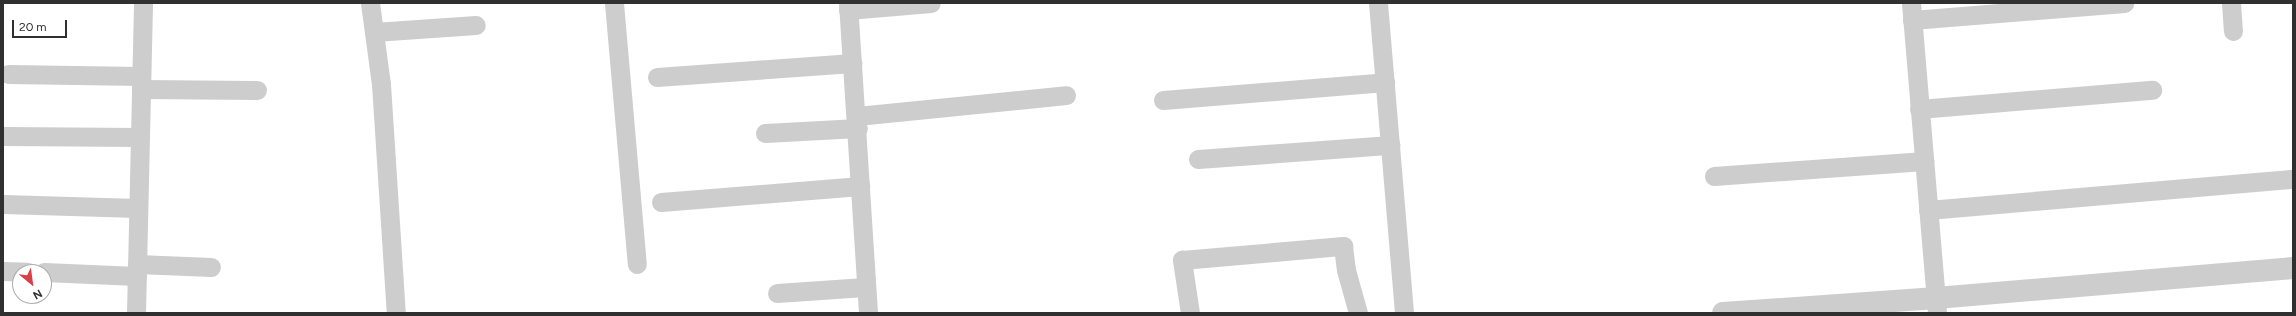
<!DOCTYPE html>
<html>
<head>
<meta charset="utf-8">
<style>
  body { margin:0 }
  #map { position:relative; width:2296px; height:316px; overflow:hidden; background:#fff; font-family:Figtree,sans-serif }
  div>[style] { position:absolute }
  [style*='--x'] { left:calc(var(--x)*1px); top:calc(var(--y)*1px); width:calc(var(--w)*1px); rotate:calc(var(--a)*1deg) }
  .minor>* { height:19px; margin:-9.5px; padding:0 9.5px; transform-origin:9.5px; border-radius:9.5px; background:#cdcdcd }
  .tertiary>* { height:22px; margin:-11px; padding:0 11px; transform-origin:11px; border-radius:11px; background:#cdcdcd }
  span { translate:-50% -50%; white-space:nowrap; text-align:center; line-height:1.15; -webkit-text-stroke:4px #fff; paint-order:stroke }
  .frame { position:absolute; inset:0; border:4px solid #303030; pointer-events:none }
  .north { position:absolute; left:12px; top:264px; width:40px; height:40px; box-sizing:border-box; background:#fff; border:1px solid #acacac; border-radius:50%; rotate:151deg; font-size:11px; font-weight:700; line-height:16px; text-align:center; color:#303030 }
  .north::after { content:''; display:block; margin:auto; width:14px; height:18px; background:#d84045; clip-path:polygon(50% 0,100% 100%,50% 72%,0 100%) }
  .scale { position:absolute; left:12px; top:20px; width:55px; height:18px; box-sizing:border-box; border:2px solid #303030; border-top:0; padding-left:5px; font-size:12px; line-height:14px; white-space:nowrap; color:#303030; -webkit-text-stroke:3px #fff; paint-order:stroke }
</style>
</head>
<body>
<div id="map">
  <div class="minor">
    <i style="--x:370;--y:3;--w:82;--a:82.3"></i>
    <i style="--x:381;--y:84;--w:229;--a:86.3"></i>
    <i style="--x:614;--y:3;--w:262;--a:85"></i>
    <i style="--x:848;--y:3;--w:311;--a:86.3"></i>
    <i style="--x:1378;--y:3;--w:311;--a:85.2"></i>
    <i style="--x:1911;--y:3;--w:311;--a:85.2"></i>
    <i style="--x:2231;--y:3;--w:28;--a:86"></i>
    <i style="--x:848;--y:10;--w:83;--a:-4.8"></i>
    <i style="--x:1912;--y:20;--w:213;--a:-4.6"></i>
    <i style="--x:374;--y:32;--w:102;--a:-3.9"></i>
    <i style="--x:8;--y:74;--w:133;--a:0.9"></i>
    <i style="--x:657;--y:77;--w:196;--a:-4.1"></i>
    <i style="--x:141;--y:89;--w:116;--a:0.5"></i>
    <i style="--x:1163;--y:100;--w:223;--a:-4.6"></i>
    <i style="--x:1919;--y:109;--w:234;--a:-4.7"></i>
    <i style="--x:857;--y:116;--w:210;--a:-5.7"></i>
    <i style="--x:765;--y:133;--w:93;--a:-3.1"></i>
    <i style="--x:3;--y:136;--w:137;--a:0.4"></i>
    <i style="--x:1198;--y:159;--w:193;--a:-4.2"></i>
    <i style="--x:1714;--y:176;--w:211;--a:-4.1"></i>
    <i style="--x:661;--y:202;--w:200;--a:-4.6"></i>
    <i style="--x:3;--y:204;--w:135;--a:1.7"></i>
    <i style="--x:1928;--y:210;--w:366;--a:-4.9"></i>
    <i style="--x:137;--y:264;--w:74;--a:2.3"></i>
    <i style="--x:3;--y:271;--w:24;--a:2"></i>
    <i style="--x:44;--y:272;--w:93;--a:2.5"></i>
    <i style="--x:777;--y:293;--w:88;--a:-3.9"></i>
    <i style="--x:136;--y:313;--w:310;--a:-88.7"></i>
    <i style="--x:1190;--y:313;--w:54;--a:-98.6"></i>
    <i style="--x:1182;--y:260;--w:162;--a:-5"></i>
    <i style="--x:1343;--y:246;--w:24;--a:83"></i>
    <i style="--x:1346;--y:270;--w:45;--a:74.4"></i>
  </div>
  <div class="tertiary">
    <i style="--x:1723;--y:313;--w:214;--a:-4"></i>
    <i style="--x:1936;--y:298;--w:358;--a:-4.8"></i>
  </div>
  <div class="frame"></div>
  <div class="north">N</div>
  <div class="scale">20 m</div>
</div>
</body>
</html>
